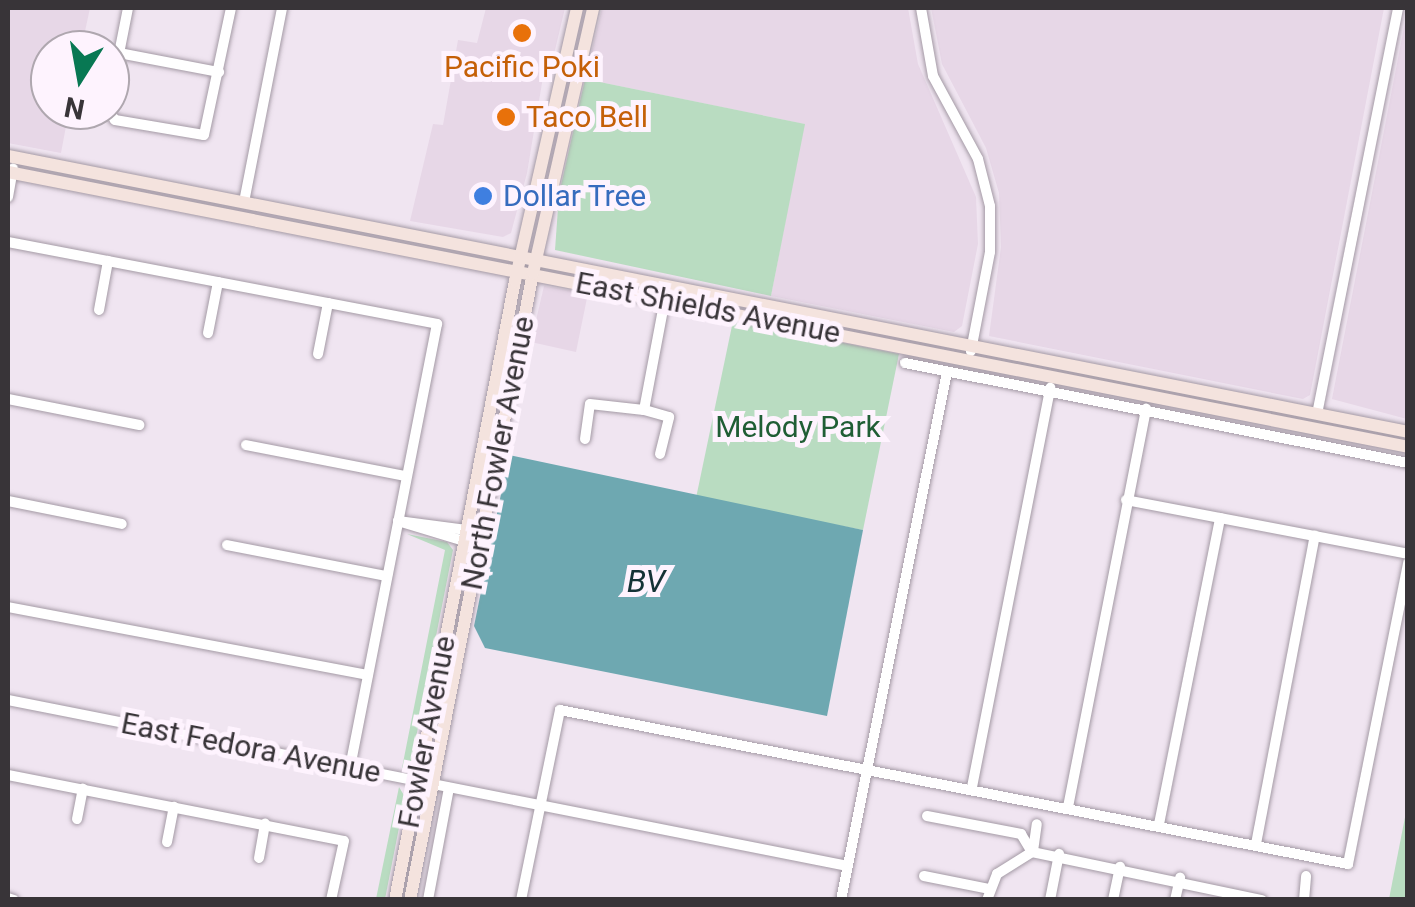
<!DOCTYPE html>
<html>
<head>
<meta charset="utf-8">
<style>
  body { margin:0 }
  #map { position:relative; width:1415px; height:907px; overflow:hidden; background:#f0e5f1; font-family:Roboto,sans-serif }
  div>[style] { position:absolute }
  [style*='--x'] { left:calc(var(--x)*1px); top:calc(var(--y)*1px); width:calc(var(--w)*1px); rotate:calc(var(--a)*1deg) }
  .built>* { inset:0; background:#e7d7e7 }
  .green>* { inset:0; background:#b9dcc1 }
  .water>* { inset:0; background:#6ea8b1 }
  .roads { filter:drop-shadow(0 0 2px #a49aa5) drop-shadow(0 0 2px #a49aa5) }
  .minor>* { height:10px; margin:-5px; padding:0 5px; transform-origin:5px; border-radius:5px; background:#fff }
  .major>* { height:12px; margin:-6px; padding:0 6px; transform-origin:6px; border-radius:6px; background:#f4e3de }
  .dots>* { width:28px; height:28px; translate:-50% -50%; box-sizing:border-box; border:5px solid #fef3fe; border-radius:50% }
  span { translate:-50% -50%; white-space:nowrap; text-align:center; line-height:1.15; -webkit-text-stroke:10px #fef3fe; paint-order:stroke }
  .food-label { font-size:30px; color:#c56008 }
  .left { translate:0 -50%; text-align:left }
  .shop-label { font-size:30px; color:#366cbe }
  .street-label { font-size:30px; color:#383438 }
  .park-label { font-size:30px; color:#205e35 }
  .water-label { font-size:32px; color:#143236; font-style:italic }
  .frame { position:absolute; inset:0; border:10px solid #383438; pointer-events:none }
  .north { position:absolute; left:30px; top:30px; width:100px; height:100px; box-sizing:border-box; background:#fef3fe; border:2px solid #afa7af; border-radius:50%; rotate:191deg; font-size:28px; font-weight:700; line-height:40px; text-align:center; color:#383438 }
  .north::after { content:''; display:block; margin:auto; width:35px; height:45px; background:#087853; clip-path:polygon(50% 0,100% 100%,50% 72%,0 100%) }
</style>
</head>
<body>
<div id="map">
  <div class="built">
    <i style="clip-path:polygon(8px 8px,90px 8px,81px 50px,50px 50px,50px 110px,69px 110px,61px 153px,8px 143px)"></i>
    <i style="clip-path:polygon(486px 8px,565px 8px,550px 71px,543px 77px,527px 173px,511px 233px,503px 237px,410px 221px,433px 124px,443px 125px,458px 40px,477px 43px)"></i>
    <i style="clip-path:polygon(602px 8px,908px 8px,918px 64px,976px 197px,978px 244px,962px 326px,954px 332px,771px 296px,804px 124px,585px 79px)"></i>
    <i style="clip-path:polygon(931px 8px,1384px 8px,1310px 395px,1303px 399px,989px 336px,1001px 247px,999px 193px,986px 148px,942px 64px)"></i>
    <i style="clip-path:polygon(1407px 12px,1408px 419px,1407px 419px,1332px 399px)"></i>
    <i style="clip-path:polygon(544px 286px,588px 293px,576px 352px,531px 342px)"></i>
  </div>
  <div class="green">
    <i style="clip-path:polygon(585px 79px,805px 124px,771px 296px,555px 250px,559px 194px)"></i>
    <i style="clip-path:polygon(733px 321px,899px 354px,863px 530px,696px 498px)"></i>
    <i style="clip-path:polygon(407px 534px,447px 542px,453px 550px,411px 763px,402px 768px,445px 550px)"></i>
    <i style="clip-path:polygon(399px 787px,405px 797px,385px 899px,376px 899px)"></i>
    <i style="clip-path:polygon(1407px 807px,1407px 899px,1389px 899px)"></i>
  </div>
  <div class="water">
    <i style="clip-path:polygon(509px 455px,863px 530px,827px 716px,485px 648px,474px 626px)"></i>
  </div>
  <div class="roads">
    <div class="minor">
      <i style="--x:921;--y:8;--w:69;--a:80"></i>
      <i style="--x:933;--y:76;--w:94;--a:61.5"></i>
      <i style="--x:978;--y:159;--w:49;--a:75.7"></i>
      <i style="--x:990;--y:206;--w:46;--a:90"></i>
      <i style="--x:990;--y:252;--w:101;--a:100.9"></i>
      <i style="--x:119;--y:53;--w:102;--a:10.8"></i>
      <i style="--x:110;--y:99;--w:93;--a:-78.8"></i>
      <i style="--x:108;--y:110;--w:12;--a:55"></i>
      <i style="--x:115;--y:120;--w:90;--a:9.6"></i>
      <i style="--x:204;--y:135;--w:130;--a:-78"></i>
      <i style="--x:8;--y:197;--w:29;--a:-80"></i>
      <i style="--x:244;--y:202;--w:198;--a:-78.9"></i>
      <i style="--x:8;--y:242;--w:437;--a:10.8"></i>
      <i style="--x:437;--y:324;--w:451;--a:101.1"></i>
      <i style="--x:99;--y:310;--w:50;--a:-79.6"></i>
      <i style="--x:208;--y:333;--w:52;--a:-78.9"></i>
      <i style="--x:318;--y:354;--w:52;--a:-78.9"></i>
      <i style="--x:905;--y:363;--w:513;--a:11.24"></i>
      <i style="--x:8;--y:399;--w:134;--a:11.2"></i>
      <i style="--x:1317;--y:414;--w:414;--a:-78.7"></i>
      <i style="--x:585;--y:439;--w:35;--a:-82"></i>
      <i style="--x:590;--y:404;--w:54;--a:6.3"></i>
      <i style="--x:246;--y:445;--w:163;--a:11"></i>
      <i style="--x:660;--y:454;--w:38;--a:-76"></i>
      <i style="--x:669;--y:417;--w:26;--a:-164"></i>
      <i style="--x:644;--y:410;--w:113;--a:-79.3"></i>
      <i style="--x:1126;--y:500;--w:287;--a:10.8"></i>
      <i style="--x:8;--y:501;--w:116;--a:11.4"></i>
      <i style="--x:398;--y:521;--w:69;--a:16.9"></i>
      <i style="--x:398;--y:521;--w:69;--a:7.5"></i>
      <i style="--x:227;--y:545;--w:163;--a:11"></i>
      <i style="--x:8;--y:607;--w:366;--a:10.7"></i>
      <i style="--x:8;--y:700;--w:856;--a:11.18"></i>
      <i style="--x:8;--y:775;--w:342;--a:11.1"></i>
      <i style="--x:344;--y:841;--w:60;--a:102.4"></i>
      <i style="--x:972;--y:787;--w:407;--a:-78.9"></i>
      <i style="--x:1068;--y:807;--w:406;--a:-78.9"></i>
      <i style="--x:927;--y:816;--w:96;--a:10.8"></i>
      <i style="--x:1021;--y:834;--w:21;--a:59"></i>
      <i style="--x:77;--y:819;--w:31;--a:-79"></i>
      <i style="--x:1159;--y:824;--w:312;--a:-78.7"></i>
      <i style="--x:167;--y:842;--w:36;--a:-79"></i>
      <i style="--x:1256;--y:844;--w:314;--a:-79.2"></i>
      <i style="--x:1033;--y:851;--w:27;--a:-82"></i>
      <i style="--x:259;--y:858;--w:35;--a:-80"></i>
      <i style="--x:924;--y:876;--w:66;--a:11.3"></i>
      <i style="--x:8;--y:898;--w:6;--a:18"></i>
      <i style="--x:428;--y:900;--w:114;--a:-79.4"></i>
      <i style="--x:521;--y:900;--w:194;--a:-78.4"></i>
      <i style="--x:560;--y:710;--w:803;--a:11.06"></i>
      <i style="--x:1348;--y:864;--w:307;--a:-78.7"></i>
      <i style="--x:841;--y:900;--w:539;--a:-78.65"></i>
      <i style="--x:987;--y:900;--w:28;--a:-69"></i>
      <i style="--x:997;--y:874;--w:41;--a:-32.2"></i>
      <i style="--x:1032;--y:852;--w:235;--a:11.8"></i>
      <i style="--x:1050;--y:900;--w:47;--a:-78.9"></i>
      <i style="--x:1113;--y:900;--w:34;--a:-78"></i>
      <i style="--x:1175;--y:900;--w:23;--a:-77"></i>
      <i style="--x:1304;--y:900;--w:24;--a:-85"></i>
    </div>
    <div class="major">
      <i style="--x:8;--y:156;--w:1427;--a:11.15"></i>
      <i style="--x:8;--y:172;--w:1427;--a:11.11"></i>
      <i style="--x:395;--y:900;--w:631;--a:-79.03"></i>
      <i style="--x:515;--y:281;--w:280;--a:-77.2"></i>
      <i style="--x:410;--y:900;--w:639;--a:-78.9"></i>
      <i style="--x:533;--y:273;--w:272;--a:-77.2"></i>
    </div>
  </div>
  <div class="dots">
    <i style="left:522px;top:33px;background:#e8710a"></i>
    <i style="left:506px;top:117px;background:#e8710a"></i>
    <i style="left:483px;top:196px;background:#3f7fe0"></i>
  </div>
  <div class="food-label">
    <span style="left:522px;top:67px">Pacific Poki</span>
    <span class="left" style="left:526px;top:117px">Taco Bell</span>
  </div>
  <div class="shop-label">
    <span class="left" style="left:503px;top:196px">Dollar Tree</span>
  </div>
  <div class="street-label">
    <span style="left:708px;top:308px;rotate:11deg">East Shields Avenue</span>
    <span style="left:498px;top:453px;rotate:-79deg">North Fowler Avenue</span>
    <span style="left:427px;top:732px;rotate:-79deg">Fowler Avenue</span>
    <span style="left:251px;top:748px;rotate:11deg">East Fedora Avenue</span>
  </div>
  <div class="park-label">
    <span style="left:798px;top:427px">Melody Park</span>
  </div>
  <div class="water-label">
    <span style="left:646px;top:581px">BV</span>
  </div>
  <div class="frame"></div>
  <div class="north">N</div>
</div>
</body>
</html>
